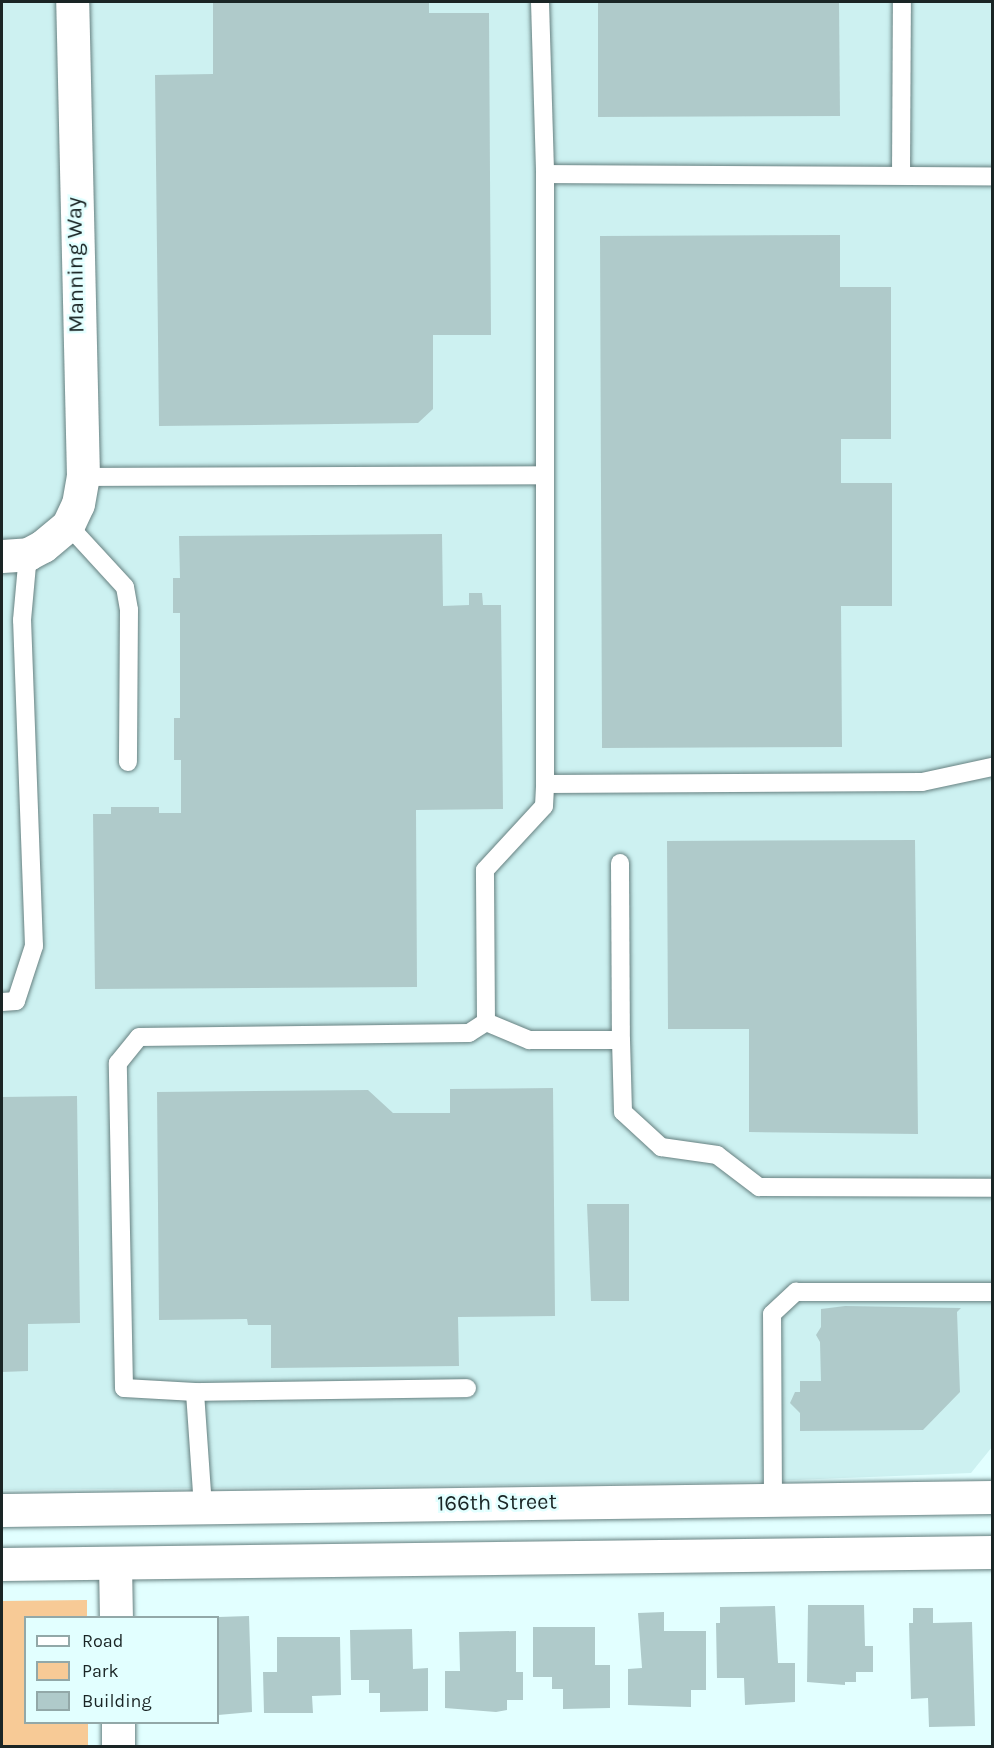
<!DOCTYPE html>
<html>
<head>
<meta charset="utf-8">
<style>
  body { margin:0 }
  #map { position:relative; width:994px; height:1748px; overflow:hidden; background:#e2ffff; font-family:Karla,sans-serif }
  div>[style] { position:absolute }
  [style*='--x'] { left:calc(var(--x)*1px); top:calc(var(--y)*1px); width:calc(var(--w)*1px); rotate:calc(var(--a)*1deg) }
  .built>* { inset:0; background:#cdf1f1 }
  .green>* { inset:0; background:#f7ca96 }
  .building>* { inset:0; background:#afcaca }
  .roads { filter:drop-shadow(0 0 2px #668080) drop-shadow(0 0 2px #668080) }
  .lane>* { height:18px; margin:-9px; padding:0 9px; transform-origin:9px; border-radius:9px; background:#fff }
  .street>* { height:33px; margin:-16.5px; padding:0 16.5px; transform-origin:16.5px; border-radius:16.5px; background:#fff }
  .secondary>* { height:33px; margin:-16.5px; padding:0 16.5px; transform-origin:16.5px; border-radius:16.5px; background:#fff }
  span { translate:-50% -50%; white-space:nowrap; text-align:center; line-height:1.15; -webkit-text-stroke:5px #e2ffff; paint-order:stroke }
  .street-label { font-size:22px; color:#1a2525 }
  .frame { position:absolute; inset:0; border:3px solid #1a2525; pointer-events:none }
  .legend { position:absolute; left:24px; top:1616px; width:195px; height:108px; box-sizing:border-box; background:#e2ffff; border:2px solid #92a8a8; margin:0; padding:8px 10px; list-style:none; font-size:18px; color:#1a2525 }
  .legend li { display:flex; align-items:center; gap:12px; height:30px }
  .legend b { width:30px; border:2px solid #92a8a8 }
</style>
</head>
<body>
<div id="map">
  <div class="built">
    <i style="clip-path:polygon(2px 2px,992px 2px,992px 1447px,971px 1473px,718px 1483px,2px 1490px)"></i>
  </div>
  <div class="green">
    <i style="clip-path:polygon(87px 1600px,87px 1617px,26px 1618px,26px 1722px,88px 1723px,88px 1746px,2px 1746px,2px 1601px)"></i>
  </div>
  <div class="building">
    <i style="clip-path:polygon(213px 2px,429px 2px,429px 13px,489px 13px,491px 335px,433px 335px,433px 409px,418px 423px,159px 426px,155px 75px,213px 74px)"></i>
    <i style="clip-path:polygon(598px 2px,839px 2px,840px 116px,598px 117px)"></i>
    <i style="clip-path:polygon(840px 235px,840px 287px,891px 287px,891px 439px,841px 439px,841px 483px,892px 483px,892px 606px,841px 606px,842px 747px,602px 748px,600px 236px)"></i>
    <i style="clip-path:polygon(442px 534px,443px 606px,469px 605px,469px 593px,482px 593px,483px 605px,501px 605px,503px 809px,416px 810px,417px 987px,95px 989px,93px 814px,111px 814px,111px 807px,159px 807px,159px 813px,181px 813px,181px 760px,174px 760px,174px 718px,180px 718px,180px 613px,173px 613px,173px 578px,180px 578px,179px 536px)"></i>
    <i style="clip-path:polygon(915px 840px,918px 1134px,749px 1132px,749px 1029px,668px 1029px,667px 841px)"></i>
    <i style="clip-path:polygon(553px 1088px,555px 1316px,458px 1317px,459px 1366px,271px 1368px,271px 1325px,248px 1325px,247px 1319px,159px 1320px,157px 1092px,368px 1090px,393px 1113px,450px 1113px,450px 1089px)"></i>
    <i style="clip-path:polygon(77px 1096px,80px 1323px,28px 1324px,28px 1371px,2px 1372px,2px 1097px)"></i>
    <i style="clip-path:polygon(587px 1204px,629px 1204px,629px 1301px,591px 1301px)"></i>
    <i style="clip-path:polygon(845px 1306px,961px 1308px,957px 1312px,960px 1392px,923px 1430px,800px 1431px,800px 1413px,790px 1403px,795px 1392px,800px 1392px,800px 1381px,821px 1381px,820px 1342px,816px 1335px,821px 1327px,821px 1309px)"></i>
    <i style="clip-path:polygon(808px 1605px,864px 1605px,865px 1646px,873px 1646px,873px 1672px,856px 1672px,856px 1682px,845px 1682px,845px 1685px,807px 1682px)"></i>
    <i style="clip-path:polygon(775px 1606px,778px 1663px,795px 1663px,795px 1702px,745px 1705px,744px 1678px,717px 1678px,716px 1623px,720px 1623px,720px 1607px)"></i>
    <i style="clip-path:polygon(913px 1608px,933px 1608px,933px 1623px,972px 1622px,975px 1726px,929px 1727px,928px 1698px,911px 1699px,909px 1623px,913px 1623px)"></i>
    <i style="clip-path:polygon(664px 1612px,664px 1631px,706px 1631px,706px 1690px,691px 1690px,691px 1707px,628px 1705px,628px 1669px,642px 1668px,638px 1613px)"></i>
    <i style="clip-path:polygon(249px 1616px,252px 1712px,218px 1715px,218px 1617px)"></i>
    <i style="clip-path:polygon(533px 1627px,595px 1627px,595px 1665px,610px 1665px,610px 1708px,563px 1709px,563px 1689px,552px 1689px,552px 1677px,533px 1677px)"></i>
    <i style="clip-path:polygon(412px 1629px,413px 1669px,428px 1668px,428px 1711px,380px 1712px,380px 1693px,369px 1693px,369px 1680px,351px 1680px,350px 1630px)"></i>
    <i style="clip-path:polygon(516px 1631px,516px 1672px,523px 1672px,523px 1700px,507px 1700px,507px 1710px,496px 1712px,445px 1708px,445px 1671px,460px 1671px,459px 1632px)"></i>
    <i style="clip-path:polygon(277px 1637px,340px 1637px,341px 1695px,312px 1696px,313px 1713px,264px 1713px,263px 1672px,277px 1672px)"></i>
  </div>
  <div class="roads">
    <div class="lane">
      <i style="--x:540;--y:2;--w:172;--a:88.3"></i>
      <i style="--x:545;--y:174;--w:447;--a:0.3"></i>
      <i style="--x:545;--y:174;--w:610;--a:90"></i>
      <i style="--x:545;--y:784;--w:377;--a:-0.3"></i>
      <i style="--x:922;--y:782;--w:72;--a:-12.1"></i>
      <i style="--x:901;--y:175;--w:173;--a:-89.7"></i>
      <i style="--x:83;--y:477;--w:462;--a:-0.2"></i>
      <i style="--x:68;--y:525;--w:84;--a:47.4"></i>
      <i style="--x:125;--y:587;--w:23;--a:80"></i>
      <i style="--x:129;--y:610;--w:152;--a:90.4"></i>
      <i style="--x:620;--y:863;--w:177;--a:89.7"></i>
      <i style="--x:2;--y:1002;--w:14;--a:-4"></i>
      <i style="--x:16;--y:1001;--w:58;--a:-71.9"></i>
      <i style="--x:34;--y:946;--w:326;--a:-92.1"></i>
      <i style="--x:22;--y:620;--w:66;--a:-84.8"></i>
      <i style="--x:486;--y:1022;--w:47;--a:22.7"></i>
      <i style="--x:529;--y:1040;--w:92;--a:0"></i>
      <i style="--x:621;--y:1040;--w:72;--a:88.4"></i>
      <i style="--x:623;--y:1112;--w:52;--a:42.6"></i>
      <i style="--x:661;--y:1147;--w:57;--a:8.1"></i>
      <i style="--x:717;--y:1155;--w:53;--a:37.3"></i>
      <i style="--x:759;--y:1187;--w:233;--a:0.2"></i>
      <i style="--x:195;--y:1392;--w:272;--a:-0.8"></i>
      <i style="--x:773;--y:1500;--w:186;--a:-90.3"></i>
      <i style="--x:772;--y:1314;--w:33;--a:-43"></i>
      <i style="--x:796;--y:1292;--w:196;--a:0"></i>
      <i style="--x:203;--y:1507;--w:115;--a:-94"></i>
      <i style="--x:195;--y:1392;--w:71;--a:-176.8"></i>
      <i style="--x:124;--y:1388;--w:325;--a:-91.1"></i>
      <i style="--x:118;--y:1063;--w:33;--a:-51"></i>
      <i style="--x:139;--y:1037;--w:330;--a:-0.7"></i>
      <i style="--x:469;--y:1033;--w:20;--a:-33"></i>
      <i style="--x:486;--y:1022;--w:152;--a:-90.4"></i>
      <i style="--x:485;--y:870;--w:87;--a:-47.3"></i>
      <i style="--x:544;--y:806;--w:22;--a:-87"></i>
    </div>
    <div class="street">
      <i style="--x:2;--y:556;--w:26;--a:-4"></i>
      <i style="--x:28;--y:554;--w:17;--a:-28"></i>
      <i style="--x:43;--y:546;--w:33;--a:-40"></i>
      <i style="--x:68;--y:525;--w:23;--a:-65"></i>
      <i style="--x:78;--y:504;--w:27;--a:-80"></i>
      <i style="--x:83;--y:477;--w:475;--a:-91.3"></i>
      <i style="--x:115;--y:1563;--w:55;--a:89"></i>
      <i style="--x:118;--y:1722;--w:24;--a:90"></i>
    </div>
    <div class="secondary">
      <i style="--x:2;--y:1510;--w:990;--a:-0.75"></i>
      <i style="--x:2;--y:1564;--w:990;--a:-0.69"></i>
    </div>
  </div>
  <div class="street-label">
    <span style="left:76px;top:265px;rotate:-91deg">Manning Way</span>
    <span style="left:497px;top:1503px;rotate:-1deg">166th Street</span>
  </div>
  <div class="frame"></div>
  <ul class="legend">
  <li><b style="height:8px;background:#fff"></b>Road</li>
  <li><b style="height:16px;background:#f7ca96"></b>Park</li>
  <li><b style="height:16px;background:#afcaca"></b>Building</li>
  </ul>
</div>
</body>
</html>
